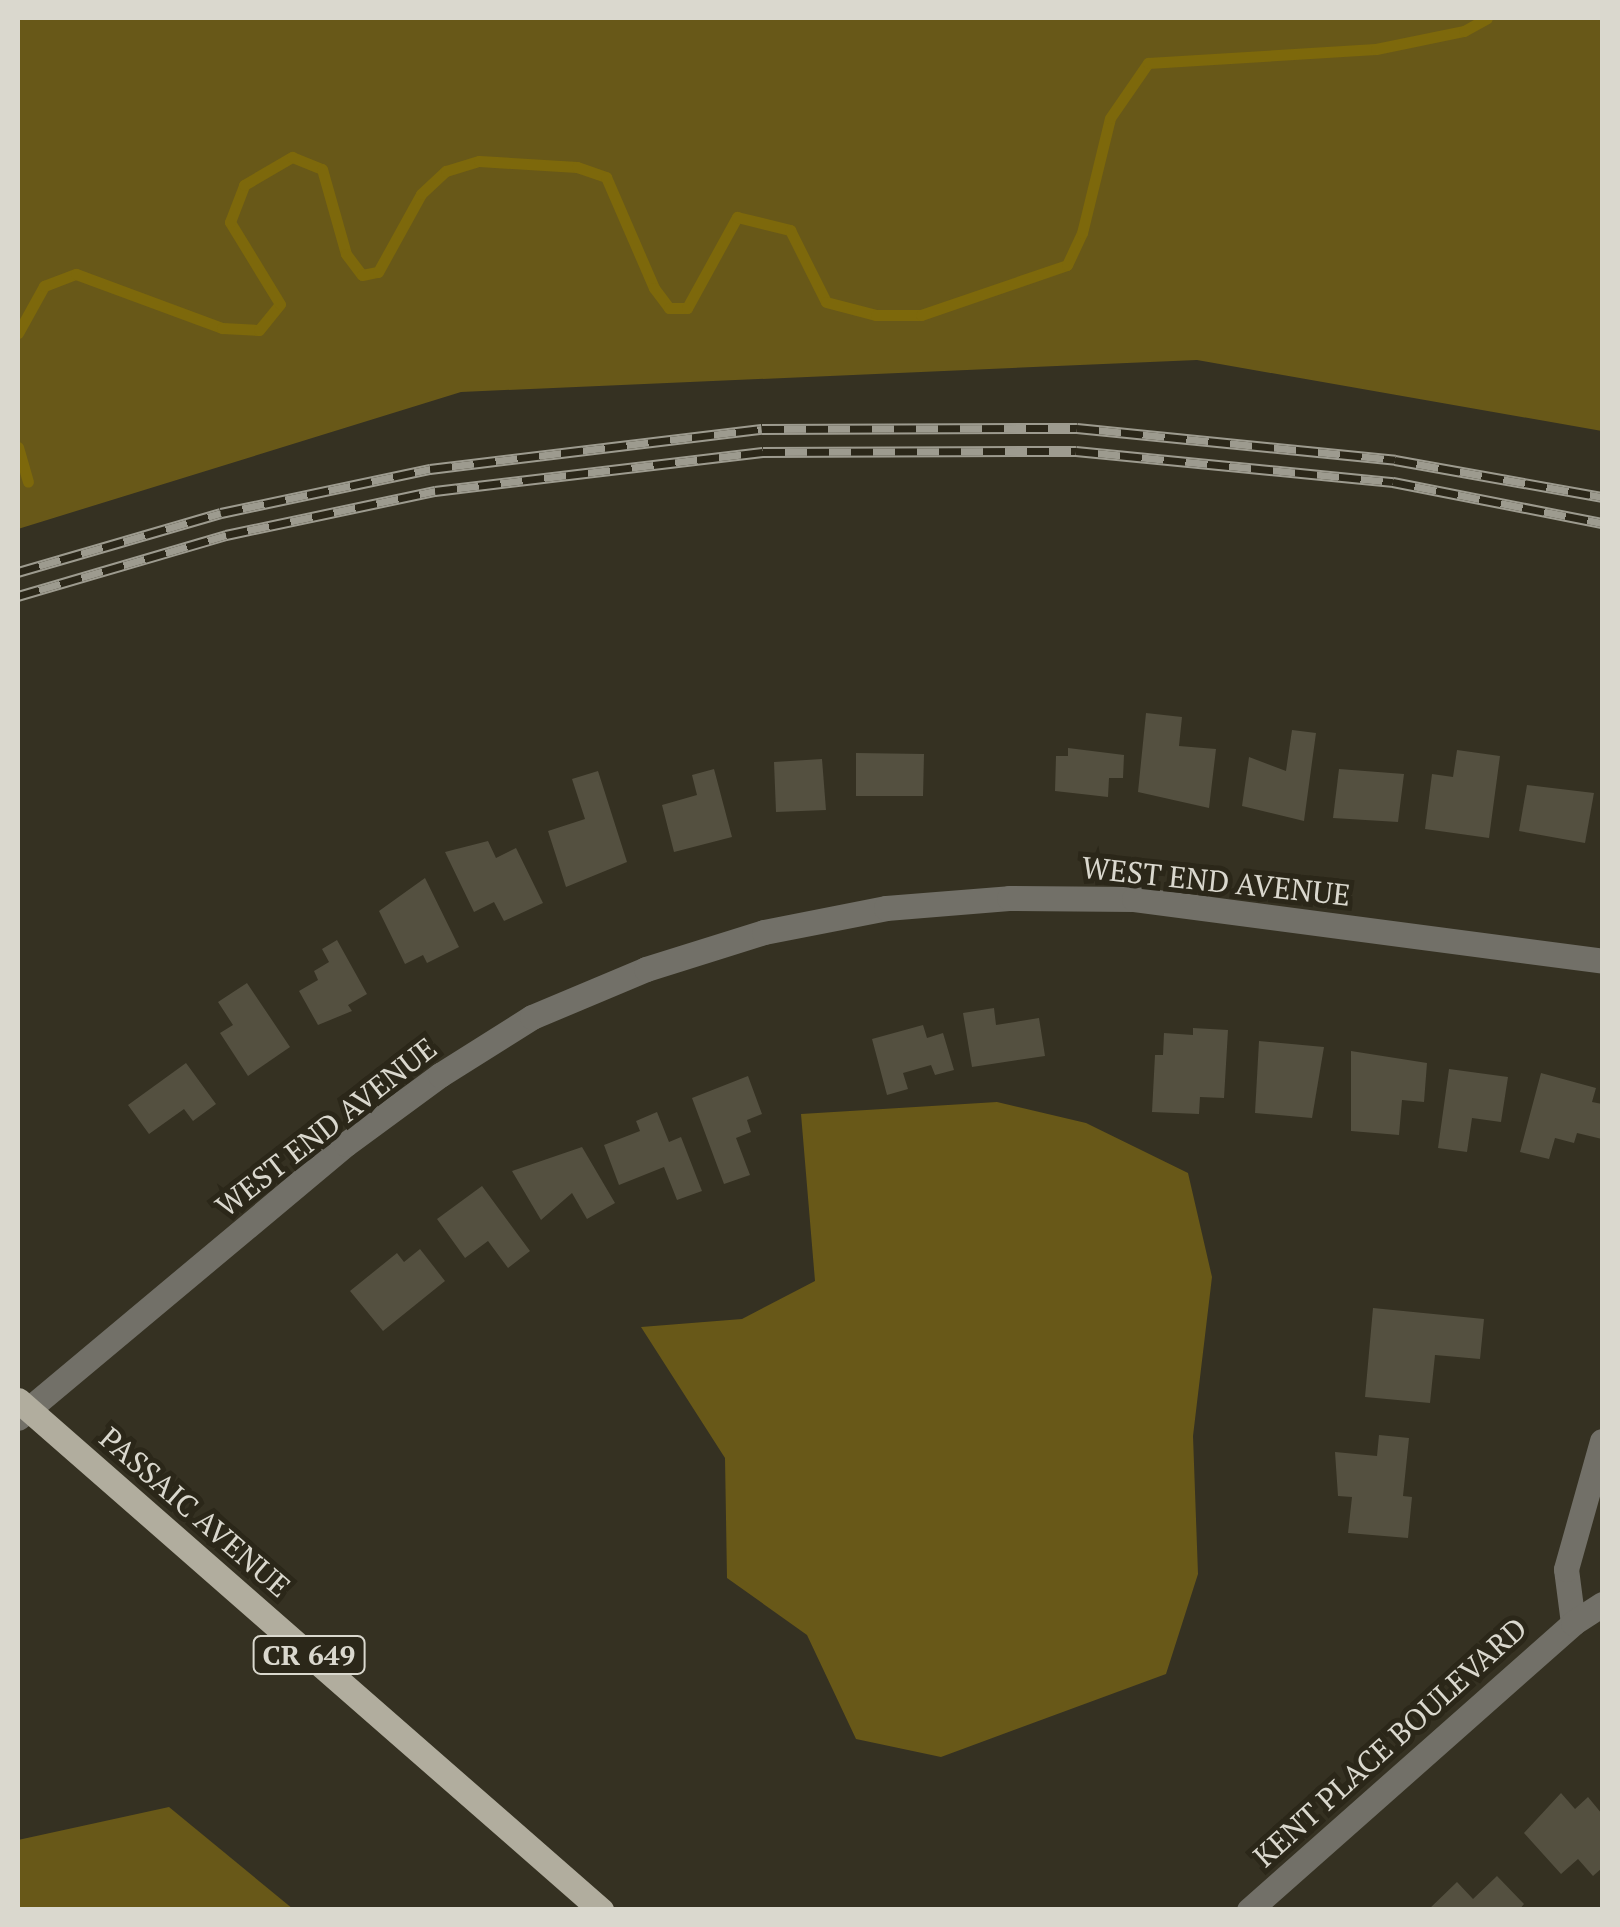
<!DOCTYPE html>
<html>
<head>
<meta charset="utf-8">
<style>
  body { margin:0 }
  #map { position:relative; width:1620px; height:1927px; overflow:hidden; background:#353122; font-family:"PT Serif",serif }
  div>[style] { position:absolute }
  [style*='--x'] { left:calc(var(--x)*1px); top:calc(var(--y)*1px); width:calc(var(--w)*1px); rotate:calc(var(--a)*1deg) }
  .forest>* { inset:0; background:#685818 }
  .stream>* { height:11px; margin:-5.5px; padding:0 5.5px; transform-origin:5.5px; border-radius:5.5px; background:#7d680b }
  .building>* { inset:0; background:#545040 }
  .minor>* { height:25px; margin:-12.5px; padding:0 12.5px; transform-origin:12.5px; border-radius:12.5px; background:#727068 }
  .major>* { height:25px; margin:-12.5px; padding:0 12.5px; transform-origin:12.5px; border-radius:12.5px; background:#b1ad9e }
  .rail>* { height:11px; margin-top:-5.5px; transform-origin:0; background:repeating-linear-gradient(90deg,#2b2719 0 22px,#9d9b8f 0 44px); box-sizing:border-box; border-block:2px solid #9d9b8f }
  span { translate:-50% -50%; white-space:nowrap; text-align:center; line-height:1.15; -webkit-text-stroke:10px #2b2719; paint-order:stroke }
  .shield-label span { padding:2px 8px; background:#2b2719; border:2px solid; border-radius:8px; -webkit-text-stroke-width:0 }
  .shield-label { font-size:28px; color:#dad8ce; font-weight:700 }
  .street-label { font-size:30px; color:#dad8ce }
  .frame { position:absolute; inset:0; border:20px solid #dad8ce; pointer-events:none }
</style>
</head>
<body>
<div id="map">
  <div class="forest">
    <i style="clip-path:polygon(18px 18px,1602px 18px,1602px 431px,1197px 360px,461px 392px,18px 529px)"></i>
    <i style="clip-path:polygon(997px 1102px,1086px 1123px,1188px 1173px,1212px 1277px,1193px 1436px,1198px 1574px,1166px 1674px,941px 1757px,856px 1739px,807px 1635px,727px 1578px,725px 1458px,641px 1327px,742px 1319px,815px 1281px,801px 1114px)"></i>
    <i style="clip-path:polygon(169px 1807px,293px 1909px,18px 1909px,18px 1840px)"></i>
  </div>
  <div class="stream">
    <i style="--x:18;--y:333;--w:54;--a:-61"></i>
    <i style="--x:44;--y:286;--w:34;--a:-21"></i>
    <i style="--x:76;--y:274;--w:156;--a:20.3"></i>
    <i style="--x:222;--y:328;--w:37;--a:3"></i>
    <i style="--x:259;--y:330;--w:33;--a:-51"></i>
    <i style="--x:280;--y:304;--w:96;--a:-121.4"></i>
    <i style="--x:230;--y:222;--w:40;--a:-69"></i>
    <i style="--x:244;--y:185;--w:56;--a:-30.3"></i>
    <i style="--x:292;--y:157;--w:32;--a:22"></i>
    <i style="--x:322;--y:169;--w:88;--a:74.2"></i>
    <i style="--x:346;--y:254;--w:26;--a:53"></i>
    <i style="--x:362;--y:275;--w:16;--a:-11"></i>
    <i style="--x:378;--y:272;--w:89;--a:-61.1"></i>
    <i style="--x:421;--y:194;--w:34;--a:-43"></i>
    <i style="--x:446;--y:171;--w:34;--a:-17"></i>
    <i style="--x:479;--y:161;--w:98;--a:3.5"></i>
    <i style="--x:577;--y:167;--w:31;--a:19"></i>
    <i style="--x:606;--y:177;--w:121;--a:66.6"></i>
    <i style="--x:654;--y:288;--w:25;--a:53"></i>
    <i style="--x:669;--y:308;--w:18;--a:0"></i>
    <i style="--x:687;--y:308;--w:104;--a:-61.2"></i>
    <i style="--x:737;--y:217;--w:55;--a:13.8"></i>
    <i style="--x:790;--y:230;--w:80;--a:63.4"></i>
    <i style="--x:826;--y:302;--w:52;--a:14.6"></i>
    <i style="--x:876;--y:315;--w:45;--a:0"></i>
    <i style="--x:921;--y:315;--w:154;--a:-18.9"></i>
    <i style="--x:1067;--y:265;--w:35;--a:-65"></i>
    <i style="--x:1082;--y:233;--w:118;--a:-76.3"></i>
    <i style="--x:1110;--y:118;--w:67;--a:-55.4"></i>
    <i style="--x:1148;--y:63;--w:228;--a:-3.5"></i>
    <i style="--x:1376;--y:49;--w:90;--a:-11.6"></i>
    <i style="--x:1464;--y:31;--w:26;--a:-29"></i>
    <i style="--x:18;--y:447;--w:36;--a:74"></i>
  </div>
  <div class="building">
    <i style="clip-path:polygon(1146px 713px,1182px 717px,1179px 746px,1216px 749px,1209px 808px,1138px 792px)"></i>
    <i style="clip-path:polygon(1292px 730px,1316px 733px,1304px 821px,1242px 806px,1249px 757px,1286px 771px)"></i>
    <i style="clip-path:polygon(1068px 748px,1124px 755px,1123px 778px,1109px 778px,1108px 797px,1055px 791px,1056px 756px,1068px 756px)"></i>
    <i style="clip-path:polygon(1457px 750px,1500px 756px,1489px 838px,1425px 829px,1432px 774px,1453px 777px)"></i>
    <i style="clip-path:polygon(856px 753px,924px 754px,923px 796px,856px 796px)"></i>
    <i style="clip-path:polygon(822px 759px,826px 810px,776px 812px,774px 762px)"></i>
    <i style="clip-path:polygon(714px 769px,732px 837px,674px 852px,662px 805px,697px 795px,692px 775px)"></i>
    <i style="clip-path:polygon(1339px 769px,1404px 774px,1398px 822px,1333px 818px)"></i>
    <i style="clip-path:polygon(598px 771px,627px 862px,566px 887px,548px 831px,585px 819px,572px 779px)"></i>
    <i style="clip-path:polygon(1527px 785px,1594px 793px,1585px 843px,1519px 831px)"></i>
    <i style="clip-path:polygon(488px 841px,496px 858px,516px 848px,543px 903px,504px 921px,494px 902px,474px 912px,445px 852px)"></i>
    <i style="clip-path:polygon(425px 878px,459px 947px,427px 963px,423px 955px,405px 964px,379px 911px)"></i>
    <i style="clip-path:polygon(337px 940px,367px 994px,348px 1005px,352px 1011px,318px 1025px,299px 991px,318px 980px,314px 971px,329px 962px,322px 949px)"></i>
    <i style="clip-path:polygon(247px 983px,290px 1047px,248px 1076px,220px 1033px,233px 1025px,218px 1002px)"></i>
    <i style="clip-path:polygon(994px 1008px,996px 1025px,1039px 1018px,1045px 1056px,972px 1067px,963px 1013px)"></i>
    <i style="clip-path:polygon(923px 1025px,927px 1038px,943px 1033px,954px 1070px,935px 1075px,931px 1065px,903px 1073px,908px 1089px,887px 1095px,872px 1039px)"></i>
    <i style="clip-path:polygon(1193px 1028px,1228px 1030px,1224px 1098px,1200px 1097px,1199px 1114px,1152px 1112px,1155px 1055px,1163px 1055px,1164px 1033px,1193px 1035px)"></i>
    <i style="clip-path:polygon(1259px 1041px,1324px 1047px,1312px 1118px,1255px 1113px)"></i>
    <i style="clip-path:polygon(1351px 1051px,1427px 1063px,1424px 1102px,1402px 1100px,1399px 1135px,1351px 1131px)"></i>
    <i style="clip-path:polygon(186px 1063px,216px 1104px,193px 1121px,184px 1109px,149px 1134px,128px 1105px)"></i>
    <i style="clip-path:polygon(1449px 1069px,1508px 1077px,1501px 1122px,1472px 1118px,1467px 1152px,1438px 1148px)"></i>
    <i style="clip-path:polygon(1541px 1073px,1596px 1088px,1592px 1102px,1602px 1104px,1602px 1139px,1577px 1133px,1574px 1143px,1555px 1138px,1549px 1159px,1520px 1152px)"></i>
    <i style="clip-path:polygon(748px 1076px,762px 1114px,747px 1120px,751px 1132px,736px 1138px,750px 1175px,724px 1184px,692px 1098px)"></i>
    <i style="clip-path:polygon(657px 1112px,669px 1142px,681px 1137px,702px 1191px,677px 1200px,664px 1167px,619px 1185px,604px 1145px,640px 1131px,636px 1121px)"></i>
    <i style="clip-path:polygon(582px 1147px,615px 1203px,587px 1219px,572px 1193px,541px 1220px,512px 1171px)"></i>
    <i style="clip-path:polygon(482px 1186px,530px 1251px,508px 1268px,488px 1241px,465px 1258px,437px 1219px)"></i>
    <i style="clip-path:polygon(420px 1249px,445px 1281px,383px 1331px,350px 1291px,397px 1253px,404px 1262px)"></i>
    <i style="clip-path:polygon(1373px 1308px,1484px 1319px,1480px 1359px,1435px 1355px,1430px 1403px,1365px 1397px)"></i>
    <i style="clip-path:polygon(1379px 1435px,1409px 1438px,1403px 1496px,1412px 1497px,1408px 1538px,1348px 1533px,1352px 1497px,1338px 1496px,1335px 1452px,1377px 1456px)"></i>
    <i style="clip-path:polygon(1561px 1793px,1575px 1809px,1588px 1797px,1602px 1814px,1602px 1868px,1593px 1876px,1578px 1859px,1561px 1874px,1524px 1833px)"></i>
    <i style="clip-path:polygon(1497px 1876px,1524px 1904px,1519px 1910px,1428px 1910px,1457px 1882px,1473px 1899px)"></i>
  </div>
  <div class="minor">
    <i style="--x:18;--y:1418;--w:427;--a:-39.9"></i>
    <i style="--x:346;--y:1144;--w:117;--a:-36.3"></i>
    <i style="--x:440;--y:1075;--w:109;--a:-32.2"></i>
    <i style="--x:532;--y:1017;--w:124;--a:-22.8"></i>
    <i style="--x:646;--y:969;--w:124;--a:-17.4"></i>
    <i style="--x:764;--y:932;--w:124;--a:-11.1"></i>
    <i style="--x:886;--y:908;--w:123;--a:-4.6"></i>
    <i style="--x:1009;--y:898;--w:125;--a:0.5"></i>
    <i style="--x:1134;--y:899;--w:472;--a:7.5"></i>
    <i style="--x:1573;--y:1623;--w:54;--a:-97.4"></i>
    <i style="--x:1566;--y:1569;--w:133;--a:-74.3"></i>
    <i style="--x:1249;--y:1910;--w:433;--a:-41.5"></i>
    <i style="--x:1573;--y:1623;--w:35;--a:-33"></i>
  </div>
  <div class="major">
    <i style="--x:18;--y:1400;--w:775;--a:41.18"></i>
  </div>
  <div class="rail">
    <i style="--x:18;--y:572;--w:211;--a:-16.2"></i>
    <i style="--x:221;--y:513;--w:214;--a:-11.9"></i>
    <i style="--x:430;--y:469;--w:334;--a:-6.9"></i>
    <i style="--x:762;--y:429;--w:315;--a:-0.2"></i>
    <i style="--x:1077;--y:428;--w:320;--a:5.7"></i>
    <i style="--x:1395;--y:460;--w:210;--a:10.1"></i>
    <i style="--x:18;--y:596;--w:217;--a:-16.3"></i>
    <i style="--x:226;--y:535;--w:214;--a:-11.9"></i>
    <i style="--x:435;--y:491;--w:330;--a:-6.8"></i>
    <i style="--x:763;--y:452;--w:313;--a:-0.2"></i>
    <i style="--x:1076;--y:451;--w:319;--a:5.6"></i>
    <i style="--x:1393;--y:482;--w:213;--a:11.1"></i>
  </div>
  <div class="shield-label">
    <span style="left:309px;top:1655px">CR 649</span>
  </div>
  <div class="street-label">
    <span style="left:1216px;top:881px;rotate:6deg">WEST END AVENUE</span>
    <span style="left:326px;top:1127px;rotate:-38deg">WEST END AVENUE</span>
    <span style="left:195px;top:1512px;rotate:41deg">PASSAIC AVENUE</span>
    <span style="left:1390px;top:1742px;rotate:-42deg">KENT PLACE BOULEVARD</span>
  </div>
  <div class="frame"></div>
</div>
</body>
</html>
